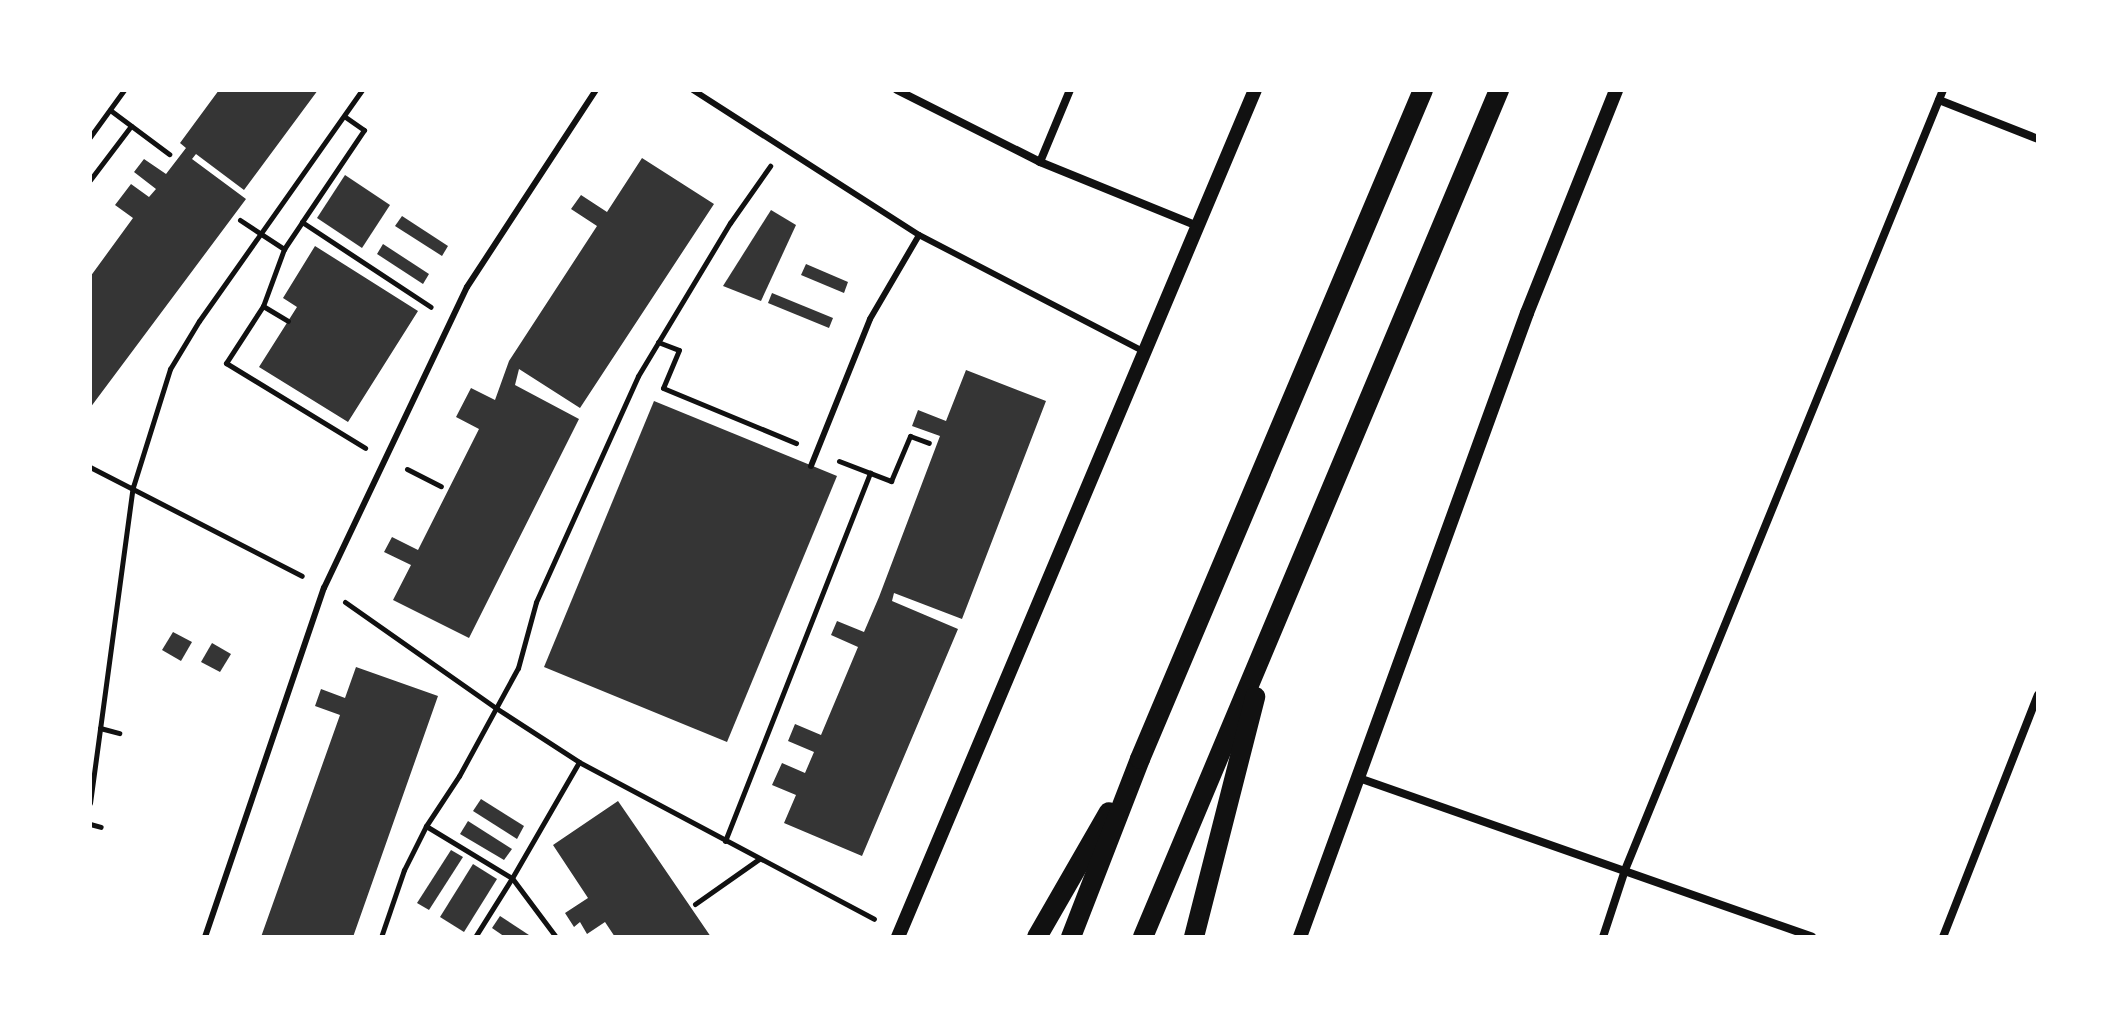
<!DOCTYPE html>
<html>
<head>
<meta charset="utf-8">
<style>
  body { margin:0 }
  #map { position:relative; width:2128px; height:1027px; overflow:hidden; background:#fff; font-family:Lato,sans-serif }
  div>[style] { position:absolute }
  [style*='--x'] { left:calc(var(--x)*1px); top:calc(var(--y)*1px); width:calc(var(--w)*1px); rotate:calc(var(--a)*1deg) }
  .building>* { inset:0; background:#353535 }
  .path>* { height:5px; margin:-2.5px; padding:0 2.5px; transform-origin:2.5px; border-radius:2.5px; background:#111 }
  .service>* { height:6px; margin:-3px; padding:0 3px; transform-origin:3px; border-radius:3px; background:#111 }
  .minor>* { height:8px; margin:-4px; padding:0 4px; transform-origin:4px; border-radius:4px; background:#111 }
  .tertiary>* { height:14px; margin:-7px; padding:0 7px; transform-origin:7px; border-radius:7px; background:#111 }
  .primary>* { height:20px; margin:-10px; padding:0 10px; transform-origin:10px; border-radius:10px; background:#111 }
  span { translate:-50% -50%; white-space:nowrap; text-align:center; line-height:1.15; -webkit-text-stroke:7px #fff; paint-order:stroke }
  .frame { position:absolute; inset:0; border:92px solid #fff; pointer-events:none }
</style>
</head>
<body>
<div id="map">
  <div class="building">
    <i style="clip-path:polygon(219px 90px,318px 90px,244px 190px,196px 154px,192px 159px,246px 199px,90px 408px,90px 277px,133px 218px,115px 205px,131px 184px,149px 197px,156px 189px,134px 172px,144px 159px,166px 174px,186px 148px,180px 143px)"></i>
    <i style="clip-path:polygon(642px 158px,714px 204px,580px 408px,519px 369px,515px 385px,579px 419px,469px 638px,393px 600px,411px 565px,384px 552px,392px 537px,418px 550px,479px 429px,456px 417px,471px 388px,495px 400px,509px 361px,597px 226px,571px 209px,581px 195px,607px 212px)"></i>
    <i style="clip-path:polygon(345px 175px,390px 205px,362px 248px,317px 218px)"></i>
    <i style="clip-path:polygon(771px 210px,796px 225px,761px 301px,723px 286px)"></i>
    <i style="clip-path:polygon(402px 216px,448px 246px,442px 256px,395px 226px)"></i>
    <i style="clip-path:polygon(383px 244px,429px 274px,423px 284px,377px 254px)"></i>
    <i style="clip-path:polygon(315px 246px,418px 311px,348px 422px,259px 367px,297px 307px,283px 298px)"></i>
    <i style="clip-path:polygon(806px 264px,848px 282px,844px 293px,801px 275px)"></i>
    <i style="clip-path:polygon(772px 293px,833px 318px,829px 328px,768px 303px)"></i>
    <i style="clip-path:polygon(966px 370px,1046px 401px,962px 619px,894px 593px,892px 601px,958px 629px,862px 856px,784px 823px,796px 795px,772px 785px,782px 763px,805px 773px,814px 752px,788px 741px,795px 724px,821px 735px,858px 647px,831px 635px,837px 621px,864px 632px,879px 597px,940px 436px,912px 426px,918px 410px,946px 421px)"></i>
    <i style="clip-path:polygon(654px 401px,837px 476px,727px 742px,544px 667px)"></i>
    <i style="clip-path:polygon(173px 632px,192px 642px,181px 661px,162px 650px)"></i>
    <i style="clip-path:polygon(212px 643px,231px 654px,220px 672px,201px 662px)"></i>
    <i style="clip-path:polygon(356px 667px,438px 696px,353px 937px,261px 937px,340px 715px,315px 706px,321px 689px,345px 698px)"></i>
    <i style="clip-path:polygon(481px 799px,524px 826px,517px 839px,473px 811px)"></i>
    <i style="clip-path:polygon(618px 801px,640px 833px,711px 937px,615px 937px,605px 922px,587px 934px,580px 922px,574px 927px,565px 913px,588px 898px,553px 845px)"></i>
    <i style="clip-path:polygon(468px 821px,512px 849px,504px 860px,460px 834px)"></i>
    <i style="clip-path:polygon(451px 850px,463px 857px,429px 910px,417px 903px)"></i>
    <i style="clip-path:polygon(473px 864px,497px 879px,464px 932px,440px 917px)"></i>
    <i style="clip-path:polygon(500px 916px,532px 937px,505px 937px,492px 928px)"></i>
  </div>
  <div class="path">
    <i style="--x:110;--y:110;--w:74;--a:36.7"></i>
    <i style="--x:90;--y:137;--w:58;--a:-54.1"></i>
    <i style="--x:90;--y:180;--w:68;--a:-52.8"></i>
    <i style="--x:240;--y:220;--w:53;--a:33.4"></i>
    <i style="--x:284;--y:249;--w:61;--a:110.2"></i>
    <i style="--x:263;--y:306;--w:29;--a:31"></i>
    <i style="--x:302;--y:222;--w:111;--a:-56"></i>
    <i style="--x:364;--y:130;--w:24;--a:-145"></i>
    <i style="--x:284;--y:249;--w:32;--a:-56"></i>
    <i style="--x:302;--y:222;--w:154;--a:33.4"></i>
    <i style="--x:263;--y:306;--w:68;--a:123"></i>
    <i style="--x:226;--y:363;--w:163;--a:31.4"></i>
    <i style="--x:658;--y:342;--w:22;--a:21"></i>
    <i style="--x:679;--y:350;--w:41;--a:112.8"></i>
    <i style="--x:663;--y:388;--w:144;--a:22.5"></i>
    <i style="--x:839;--y:461;--w:56;--a:21"></i>
    <i style="--x:891;--y:481;--w:49;--a:-67.1"></i>
    <i style="--x:910;--y:436;--w:20;--a:20"></i>
    <i style="--x:90;--y:467;--w:238;--a:27.2"></i>
    <i style="--x:407;--y:469;--w:38;--a:27"></i>
    <i style="--x:345;--y:602;--w:184;--a:35.1"></i>
    <i style="--x:496;--y:708;--w:99;--a:33"></i>
    <i style="--x:579;--y:762;--w:334;--a:28"></i>
    <i style="--x:100;--y:728;--w:20;--a:15"></i>
    <i style="--x:90;--y:803;--w:319;--a:-82.3"></i>
    <i style="--x:133;--y:487;--w:124;--a:-72.6"></i>
    <i style="--x:170;--y:369;--w:56;--a:-58.9"></i>
    <i style="--x:199;--y:321;--w:283;--a:-54.8"></i>
    <i style="--x:90;--y:824;--w:11;--a:15"></i>
    <i style="--x:426;--y:826;--w:100;--a:31.2"></i>
    <i style="--x:512;--y:878;--w:70;--a:122.1"></i>
    <i style="--x:725;--y:841;--w:396;--a:-68.5"></i>
    <i style="--x:695;--y:904;--w:78;--a:-35.1"></i>
    <i style="--x:381;--y:937;--w:71;--a:-71.1"></i>
    <i style="--x:404;--y:870;--w:49;--a:-63.4"></i>
    <i style="--x:426;--y:826;--w:60;--a:-56.6"></i>
    <i style="--x:459;--y:776;--w:123;--a:-61.4"></i>
    <i style="--x:518;--y:668;--w:68;--a:-74.7"></i>
    <i style="--x:536;--y:602;--w:248;--a:-65.7"></i>
    <i style="--x:638;--y:376;--w:179;--a:-59"></i>
    <i style="--x:730;--y:223;--w:70;--a:-54.9"></i>
    <i style="--x:556;--y:937;--w:74;--a:-126.7"></i>
    <i style="--x:512;--y:878;--w:134;--a:-60"></i>
  </div>
  <div class="service">
    <i style="--x:693;--y:90;--w:269;--a:32.7"></i>
    <i style="--x:919;--y:235;--w:252;--a:27.4"></i>
    <i style="--x:811;--y:466;--w:158;--a:-68.1"></i>
    <i style="--x:870;--y:319;--w:97;--a:-59.7"></i>
    <i style="--x:205;--y:937;--w:369;--a:-71.2"></i>
    <i style="--x:324;--y:588;--w:333;--a:-64.6"></i>
    <i style="--x:467;--y:287;--w:235;--a:-56.8"></i>
  </div>
  <div class="minor">
    <i style="--x:897;--y:90;--w:160;--a:26.7"></i>
    <i style="--x:1040;--y:162;--w:170;--a:22.1"></i>
    <i style="--x:1939;--y:100;--w:106;--a:21.5"></i>
    <i style="--x:1040;--y:162;--w:78;--a:-67.4"></i>
    <i style="--x:1356;--y:777;--w:483;--a:19.3"></i>
    <i style="--x:1603;--y:937;--w:71;--a:-71.8"></i>
    <i style="--x:1625;--y:870;--w:842;--a:-67.82"></i>
    <i style="--x:1943;--y:937;--w:260;--a:-68.6"></i>
  </div>
  <div class="tertiary">
    <i style="--x:898;--y:937;--w:919;--a:-67.15"></i>
    <i style="--x:1300;--y:937;--w:664;--a:-70.01"></i>
    <i style="--x:1527;--y:313;--w:240;--a:-68.2"></i>
  </div>
  <div class="primary">
    <i style="--x:1037;--y:937;--w:144;--a:-60.1"></i>
    <i style="--x:1071;--y:937;--w:191;--a:-68.8"></i>
    <i style="--x:1140;--y:759;--w:726;--a:-67.07"></i>
    <i style="--x:1143;--y:937;--w:919;--a:-67.2"></i>
    <i style="--x:1194;--y:937;--w:248;--a:-75.7"></i>
  </div>
  <div class="frame"></div>
</div>
</body>
</html>
